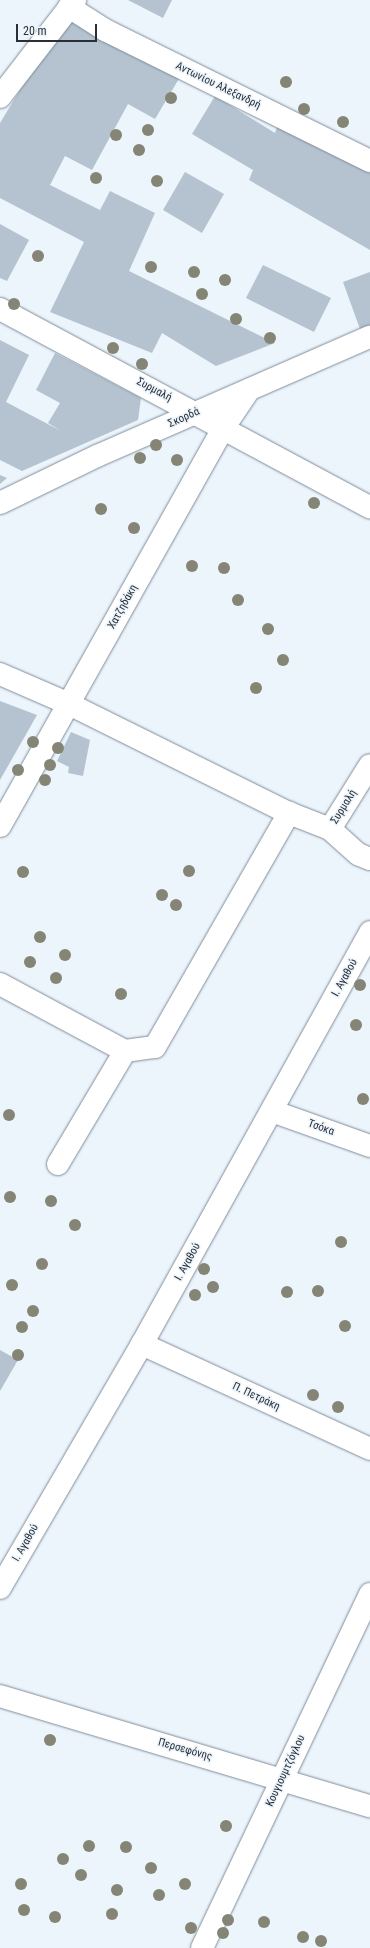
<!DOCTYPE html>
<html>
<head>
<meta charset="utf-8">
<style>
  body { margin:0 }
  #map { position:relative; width:370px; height:1948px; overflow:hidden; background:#ecf4fc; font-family:"Roboto Condensed",sans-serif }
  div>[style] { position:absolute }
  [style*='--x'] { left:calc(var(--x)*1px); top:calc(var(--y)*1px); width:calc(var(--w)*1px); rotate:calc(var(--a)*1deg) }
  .building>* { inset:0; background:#b5c3d0 }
  .roads { filter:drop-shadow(0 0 1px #7f8c98) drop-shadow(0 0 1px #7f8c98) }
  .minor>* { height:22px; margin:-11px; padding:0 11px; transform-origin:11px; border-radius:11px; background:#fff }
  .major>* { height:22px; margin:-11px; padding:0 11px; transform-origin:11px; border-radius:11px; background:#fff }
  .trees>* { width:12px; height:12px; margin:-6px; border-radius:50%; background:#848574 }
  span { translate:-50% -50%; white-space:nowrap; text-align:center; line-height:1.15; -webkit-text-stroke:3px #ecf4fc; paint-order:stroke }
  .street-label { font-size:11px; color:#2a2f35 }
  .scale { position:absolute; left:16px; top:24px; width:81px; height:18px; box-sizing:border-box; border:2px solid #2a2f35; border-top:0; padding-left:5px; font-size:12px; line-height:14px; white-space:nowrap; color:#2a2f35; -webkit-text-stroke:3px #ecf4fc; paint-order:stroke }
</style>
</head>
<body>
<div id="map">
  <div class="building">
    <i style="clip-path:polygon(128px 0,172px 0,163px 18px)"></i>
    <i style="clip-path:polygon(67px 12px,180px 77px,155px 119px,128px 104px,92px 170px,65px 156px,50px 185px,100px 210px,110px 191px,155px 213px,129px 271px,275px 343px,216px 366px,162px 333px,152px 353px,50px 312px,84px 242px,0 198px,0 123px)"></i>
    <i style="clip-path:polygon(215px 96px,275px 133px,278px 124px,370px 172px,370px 250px,249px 180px,253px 170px,192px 134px)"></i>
    <i style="clip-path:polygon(185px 172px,224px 194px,202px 233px,163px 210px)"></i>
    <i style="clip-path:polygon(0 224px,29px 240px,7px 281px,0 278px)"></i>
    <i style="clip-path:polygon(263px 265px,331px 298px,314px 332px,246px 298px)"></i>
    <i style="clip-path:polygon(370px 272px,370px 325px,360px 329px,343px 282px)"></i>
    <i style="clip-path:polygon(0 340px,29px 355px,6px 402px,61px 431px,48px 423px,60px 403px,36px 390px,55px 353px,141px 398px,138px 420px,22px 471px,0 460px)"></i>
    <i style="clip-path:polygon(0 475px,7px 478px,0 484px)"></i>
    <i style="clip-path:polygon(0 701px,37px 715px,0 780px)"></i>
    <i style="clip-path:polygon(71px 732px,90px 740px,83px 776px,68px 773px,69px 767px,57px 761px)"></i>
    <i style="clip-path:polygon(0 1350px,18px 1360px,0 1391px)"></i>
  </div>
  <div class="roads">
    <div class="minor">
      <i style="--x:69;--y:7;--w:43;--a:32.6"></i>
      <i style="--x:105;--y:30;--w:296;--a:26.3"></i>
      <i style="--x:0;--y:309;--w:420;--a:28.2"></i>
      <i style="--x:0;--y:503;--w:108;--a:-25.9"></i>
      <i style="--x:97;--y:456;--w:298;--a:-23.6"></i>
      <i style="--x:0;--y:826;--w:454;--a:-60.7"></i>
      <i style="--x:222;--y:430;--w:48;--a:-56"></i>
      <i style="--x:330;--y:829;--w:75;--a:-58"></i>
      <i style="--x:0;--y:984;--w:142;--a:28.2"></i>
      <i style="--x:272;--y:1111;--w:104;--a:19.7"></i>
      <i style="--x:58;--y:1164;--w:131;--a:-59.3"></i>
      <i style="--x:125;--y:1051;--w:30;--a:-8"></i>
      <i style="--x:155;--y:1047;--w:270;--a:-60.2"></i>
      <i style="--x:142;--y:1344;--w:251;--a:24.7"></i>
      <i style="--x:0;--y:1588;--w:282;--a:-59.8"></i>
      <i style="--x:142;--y:1344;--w:471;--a:-61"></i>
      <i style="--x:0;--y:1696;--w:386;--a:16.6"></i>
      <i style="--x:202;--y:1948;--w:392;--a:-64.6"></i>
    </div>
    <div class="major">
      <i style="--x:0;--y:97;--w:123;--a:-52.3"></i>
      <i style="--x:0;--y:674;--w:75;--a:23.5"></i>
      <i style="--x:69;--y:704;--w:246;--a:26.4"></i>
      <i style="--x:289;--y:813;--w:44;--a:21.3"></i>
      <i style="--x:330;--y:829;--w:38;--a:42"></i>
      <i style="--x:358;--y:854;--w:13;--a:23"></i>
    </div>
  </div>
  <div class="trees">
    <i style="left:286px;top:82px"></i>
    <i style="left:171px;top:98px"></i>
    <i style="left:304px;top:109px"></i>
    <i style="left:343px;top:122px"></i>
    <i style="left:148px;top:130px"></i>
    <i style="left:116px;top:135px"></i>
    <i style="left:139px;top:150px"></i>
    <i style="left:96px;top:178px"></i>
    <i style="left:157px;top:181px"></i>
    <i style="left:38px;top:256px"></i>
    <i style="left:151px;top:267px"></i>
    <i style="left:194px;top:272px"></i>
    <i style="left:225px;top:280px"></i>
    <i style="left:202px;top:294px"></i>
    <i style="left:14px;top:304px"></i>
    <i style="left:236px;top:319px"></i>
    <i style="left:270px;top:338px"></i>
    <i style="left:113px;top:348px"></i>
    <i style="left:142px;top:364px"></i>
    <i style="left:156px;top:445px"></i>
    <i style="left:140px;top:458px"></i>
    <i style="left:177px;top:460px"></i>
    <i style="left:314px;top:503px"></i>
    <i style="left:101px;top:509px"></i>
    <i style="left:134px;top:528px"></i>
    <i style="left:192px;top:566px"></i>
    <i style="left:224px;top:568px"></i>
    <i style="left:238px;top:600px"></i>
    <i style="left:268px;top:629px"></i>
    <i style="left:283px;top:660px"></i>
    <i style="left:256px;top:688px"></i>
    <i style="left:33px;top:742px"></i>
    <i style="left:58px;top:748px"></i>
    <i style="left:50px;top:765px"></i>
    <i style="left:18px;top:770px"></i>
    <i style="left:45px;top:780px"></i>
    <i style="left:189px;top:871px"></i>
    <i style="left:23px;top:872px"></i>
    <i style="left:162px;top:895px"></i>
    <i style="left:176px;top:905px"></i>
    <i style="left:40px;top:937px"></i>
    <i style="left:65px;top:955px"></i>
    <i style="left:30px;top:962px"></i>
    <i style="left:56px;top:978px"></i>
    <i style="left:360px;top:985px"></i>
    <i style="left:121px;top:994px"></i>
    <i style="left:356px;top:1025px"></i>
    <i style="left:363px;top:1099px"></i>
    <i style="left:9px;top:1115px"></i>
    <i style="left:10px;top:1197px"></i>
    <i style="left:51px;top:1201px"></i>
    <i style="left:75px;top:1225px"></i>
    <i style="left:341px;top:1242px"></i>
    <i style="left:42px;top:1264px"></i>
    <i style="left:204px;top:1269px"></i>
    <i style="left:12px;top:1285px"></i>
    <i style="left:213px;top:1287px"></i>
    <i style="left:318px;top:1291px"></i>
    <i style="left:287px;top:1292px"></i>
    <i style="left:195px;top:1295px"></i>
    <i style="left:33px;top:1311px"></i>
    <i style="left:345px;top:1326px"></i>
    <i style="left:22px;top:1327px"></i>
    <i style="left:18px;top:1355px"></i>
    <i style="left:313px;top:1395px"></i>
    <i style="left:338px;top:1407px"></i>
    <i style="left:50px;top:1740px"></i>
    <i style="left:226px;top:1826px"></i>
    <i style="left:89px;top:1846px"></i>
    <i style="left:126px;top:1847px"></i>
    <i style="left:63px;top:1859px"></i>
    <i style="left:151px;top:1868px"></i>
    <i style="left:81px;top:1875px"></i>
    <i style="left:21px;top:1884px"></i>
    <i style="left:185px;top:1884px"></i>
    <i style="left:117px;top:1890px"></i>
    <i style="left:159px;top:1895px"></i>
    <i style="left:24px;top:1910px"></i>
    <i style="left:112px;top:1914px"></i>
    <i style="left:55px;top:1917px"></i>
    <i style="left:228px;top:1920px"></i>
    <i style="left:264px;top:1922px"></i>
    <i style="left:191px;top:1928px"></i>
    <i style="left:223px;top:1933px"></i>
    <i style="left:303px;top:1937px"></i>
    <i style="left:321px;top:1941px"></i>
  </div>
  <div class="street-label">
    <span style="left:218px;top:86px;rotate:26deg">Αντωνίου Αλεξανδρή</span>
    <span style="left:154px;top:390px;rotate:28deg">Συρμαλή</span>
    <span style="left:184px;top:418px;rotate:-24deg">Σκορδά</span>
    <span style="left:123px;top:607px;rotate:-61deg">Χατζηδάκη</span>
    <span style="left:344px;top:807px;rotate:-58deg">Συρμαλή</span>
    <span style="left:345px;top:978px;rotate:-61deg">Ι. Αγαθού</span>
    <span style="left:321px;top:1128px;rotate:20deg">Τσόκα</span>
    <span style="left:188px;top:1262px;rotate:-61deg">Ι. Αγαθού</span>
    <span style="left:256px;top:1397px;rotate:25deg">Π. Πετράκη</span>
    <span style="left:26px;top:1543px;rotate:-60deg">Ι. Αγαθού</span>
    <span style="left:185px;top:1750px;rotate:16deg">Περσεφόνης</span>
    <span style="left:286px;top:1771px;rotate:-65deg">Κουγιουμτζόγλου</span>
  </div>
  <div class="scale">20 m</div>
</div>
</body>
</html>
